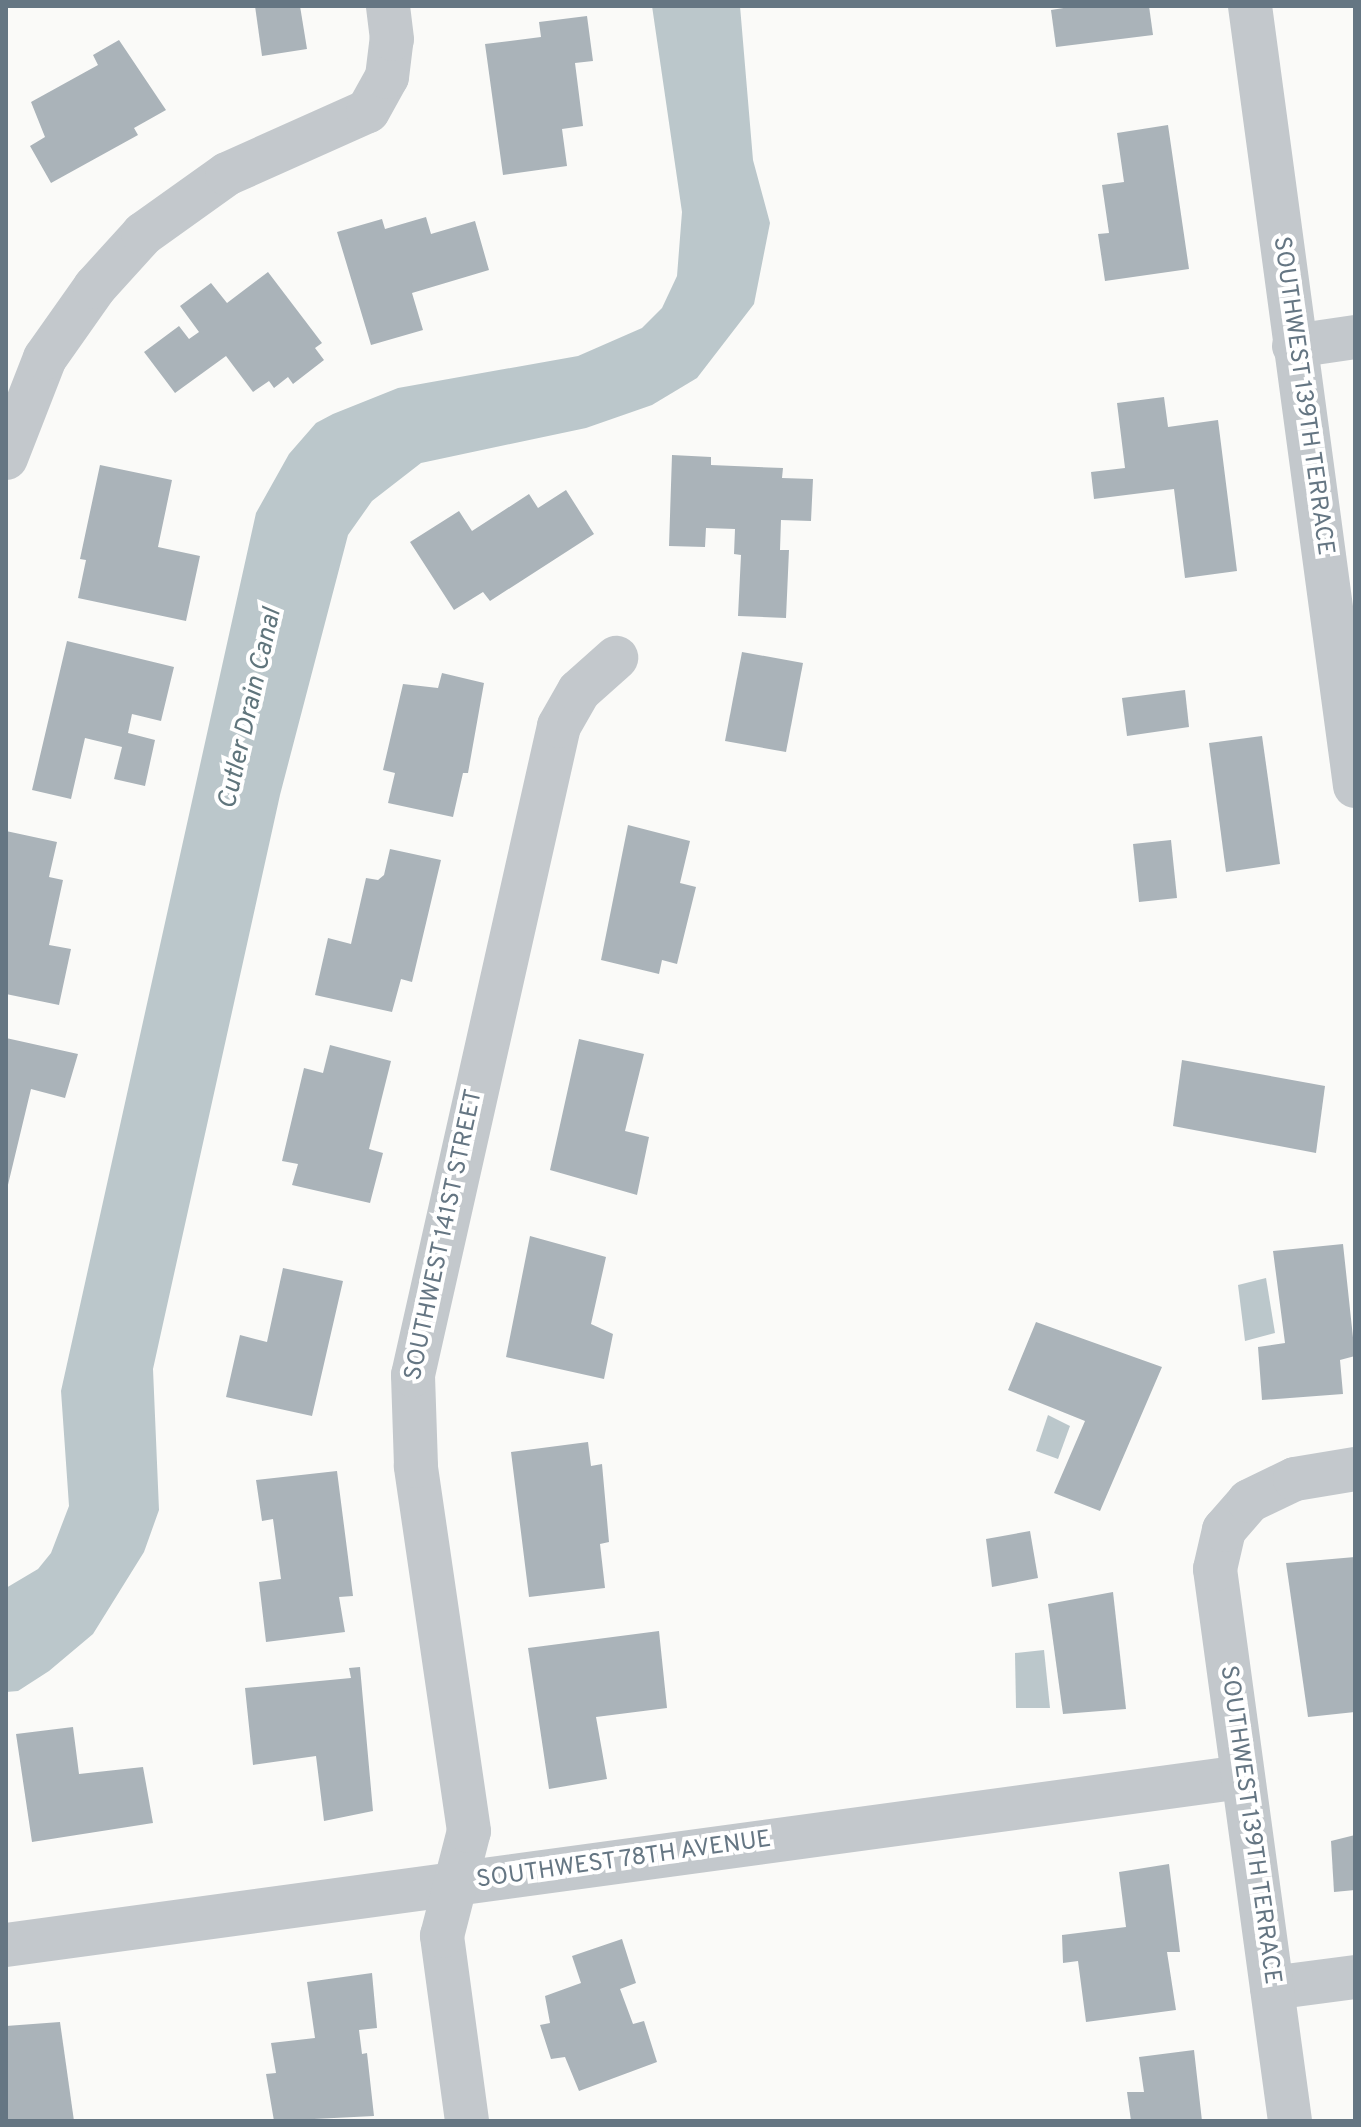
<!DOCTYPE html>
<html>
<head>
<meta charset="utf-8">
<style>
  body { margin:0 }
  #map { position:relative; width:1361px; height:2127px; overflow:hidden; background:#fafaf8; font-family:Overpass,sans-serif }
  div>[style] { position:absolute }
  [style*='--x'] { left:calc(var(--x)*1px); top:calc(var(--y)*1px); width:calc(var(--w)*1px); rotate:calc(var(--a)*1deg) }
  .water>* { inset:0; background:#bbc7cb }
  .building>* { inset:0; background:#aab3b9 }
  .minor>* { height:44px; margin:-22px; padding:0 22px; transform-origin:22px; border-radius:22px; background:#c3c8cc }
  span { translate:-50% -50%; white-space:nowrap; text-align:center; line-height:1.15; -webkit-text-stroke:8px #fff; paint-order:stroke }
  .street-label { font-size:24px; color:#657683 }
  .water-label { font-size:26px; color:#60757c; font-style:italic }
  .frame { position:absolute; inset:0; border:8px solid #657683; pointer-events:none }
</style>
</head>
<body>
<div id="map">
  <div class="water">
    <i style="clip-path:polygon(652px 6px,740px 6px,753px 160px,770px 223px,754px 304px,697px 378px,652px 405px,586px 428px,421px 463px,372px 501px,348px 535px,280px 795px,153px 1369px,159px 1510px,144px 1552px,93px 1634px,49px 1671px,18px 1691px,6px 1692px,6px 1588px,38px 1569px,51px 1553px,69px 1506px,61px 1391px,256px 513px,289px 454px,316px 423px,333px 414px,398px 388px,578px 356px,642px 328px,662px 308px,677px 276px,682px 212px)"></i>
    <i style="clip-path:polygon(1266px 1278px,1275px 1333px,1245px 1341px,1238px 1285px)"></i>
    <i style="clip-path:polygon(1048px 1415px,1070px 1426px,1058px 1459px,1036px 1451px)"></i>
    <i style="clip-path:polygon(1044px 1650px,1050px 1708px,1016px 1708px,1015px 1653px)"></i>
  </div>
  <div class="building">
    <i style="clip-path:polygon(255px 6px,300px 6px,307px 49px,262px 56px)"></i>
    <i style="clip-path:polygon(1076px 6px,1149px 6px,1153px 35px,1056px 47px,1051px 10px)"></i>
    <i style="clip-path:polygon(587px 16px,593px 61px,575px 63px,583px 126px,562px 129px,567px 166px,503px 175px,485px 44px,541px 37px,539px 22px)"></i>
    <i style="clip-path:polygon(119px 40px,166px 110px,134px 128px,138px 135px,51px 183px,30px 146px,45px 137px,31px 102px,98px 65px,93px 55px)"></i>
    <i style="clip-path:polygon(1168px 125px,1189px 269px,1105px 281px,1098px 234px,1109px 233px,1102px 185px,1124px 182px,1117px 133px)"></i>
    <i style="clip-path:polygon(426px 217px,431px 234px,475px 221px,489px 270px,412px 293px,423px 330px,371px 345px,337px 232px,382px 219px,385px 229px)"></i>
    <i style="clip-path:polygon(268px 272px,322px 343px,315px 348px,324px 360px,293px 384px,288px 377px,274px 388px,269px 381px,253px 392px,226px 356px,175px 393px,144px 352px,179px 326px,189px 339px,199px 332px,180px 306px,211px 283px,227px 303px)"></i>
    <i style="clip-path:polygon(1164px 397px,1168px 427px,1218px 420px,1237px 571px,1185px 578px,1174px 489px,1094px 499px,1091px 472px,1125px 468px,1117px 403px)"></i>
    <i style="clip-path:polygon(672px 455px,711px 457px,711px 465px,783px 468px,782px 478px,813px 479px,811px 521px,781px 520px,780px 550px,789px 550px,786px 618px,738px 616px,741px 555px,734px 554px,735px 529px,706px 528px,705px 547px,669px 546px)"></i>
    <i style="clip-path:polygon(100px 465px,172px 480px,158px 547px,200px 556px,186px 621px,78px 598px,86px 560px,80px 559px)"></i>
    <i style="clip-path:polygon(566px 490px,594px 534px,490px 601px,483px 592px,454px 610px,410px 542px,459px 511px,472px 531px,529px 494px,538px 508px)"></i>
    <i style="clip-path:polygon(67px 641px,174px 667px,161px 721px,132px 714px,128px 733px,155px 740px,145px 786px,114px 779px,122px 747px,85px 738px,71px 799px,32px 790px)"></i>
    <i style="clip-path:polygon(742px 652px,803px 663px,786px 752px,725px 741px)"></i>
    <i style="clip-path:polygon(442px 673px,484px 683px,468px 773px,463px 773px,453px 817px,388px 803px,395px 773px,383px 770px,403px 684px,438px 688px)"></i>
    <i style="clip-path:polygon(1185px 690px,1189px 727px,1127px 736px,1122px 698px)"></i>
    <i style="clip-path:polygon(1262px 736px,1280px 864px,1226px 872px,1209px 743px)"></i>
    <i style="clip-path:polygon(628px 825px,690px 841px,680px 883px,696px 887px,677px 964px,662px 960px,659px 974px,601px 960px)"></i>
    <i style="clip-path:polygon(6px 831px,57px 842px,49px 877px,63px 880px,49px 945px,71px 949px,59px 1005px,6px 994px)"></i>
    <i style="clip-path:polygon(1171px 840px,1177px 898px,1139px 902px,1133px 844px)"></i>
    <i style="clip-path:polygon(390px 849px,441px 860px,412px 982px,401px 979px,392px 1012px,315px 995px,328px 938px,351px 944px,366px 878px,378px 880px,384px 875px)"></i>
    <i style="clip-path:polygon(6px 1038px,78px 1054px,65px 1098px,31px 1089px,7px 1189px)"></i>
    <i style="clip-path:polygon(579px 1039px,644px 1054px,625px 1131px,649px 1137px,637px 1195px,550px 1170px)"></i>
    <i style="clip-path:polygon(330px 1045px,391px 1061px,369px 1149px,383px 1153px,370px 1203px,292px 1185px,298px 1164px,282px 1161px,304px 1068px,323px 1073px)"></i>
    <i style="clip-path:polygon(1182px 1060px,1325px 1086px,1316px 1153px,1173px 1126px)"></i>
    <i style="clip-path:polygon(530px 1236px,606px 1257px,591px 1324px,613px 1334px,604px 1379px,506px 1357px)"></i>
    <i style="clip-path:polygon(1343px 1244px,1355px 1356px,1340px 1360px,1343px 1394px,1262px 1400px,1258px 1347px,1285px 1343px,1273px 1251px)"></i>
    <i style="clip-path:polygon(283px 1268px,343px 1281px,312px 1416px,226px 1397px,240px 1335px,267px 1342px)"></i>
    <i style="clip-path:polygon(1036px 1322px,1162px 1367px,1100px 1511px,1054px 1493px,1085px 1421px,1008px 1390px)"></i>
    <i style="clip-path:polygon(588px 1442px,591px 1466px,602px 1464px,609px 1542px,600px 1544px,605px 1588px,529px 1597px,511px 1452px)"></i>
    <i style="clip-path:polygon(337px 1471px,353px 1596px,339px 1597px,345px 1632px,266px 1642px,259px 1582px,281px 1579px,273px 1519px,262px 1521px,256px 1480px)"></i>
    <i style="clip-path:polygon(1030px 1531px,1038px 1578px,992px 1587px,986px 1539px)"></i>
    <i style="clip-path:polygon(1355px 1557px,1355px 1712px,1308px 1717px,1286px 1563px)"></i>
    <i style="clip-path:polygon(1113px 1592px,1126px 1709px,1063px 1714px,1048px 1604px)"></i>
    <i style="clip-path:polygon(659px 1631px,667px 1708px,596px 1717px,607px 1779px,549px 1789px,528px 1648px)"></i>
    <i style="clip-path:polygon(360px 1667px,373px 1811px,324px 1821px,316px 1756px,253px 1765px,245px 1688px,351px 1678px,349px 1668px)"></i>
    <i style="clip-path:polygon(73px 1727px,79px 1774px,143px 1767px,153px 1823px,32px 1842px,16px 1734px)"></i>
    <i style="clip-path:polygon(1355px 1835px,1355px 1890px,1334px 1892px,1331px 1841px)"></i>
    <i style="clip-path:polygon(1169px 1864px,1180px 1952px,1167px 1952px,1176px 2010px,1086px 2022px,1078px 1961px,1063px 1963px,1062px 1935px,1126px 1927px,1119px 1872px)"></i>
    <i style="clip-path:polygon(622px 1939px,636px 1983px,620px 1989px,633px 2024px,644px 2021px,657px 2062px,579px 2091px,565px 2057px,551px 2059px,540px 2025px,550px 2023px,545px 1996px,581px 1983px,572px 1956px)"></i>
    <i style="clip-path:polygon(372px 1973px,377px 2028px,359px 2030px,362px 2054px,367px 2053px,374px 2116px,274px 2121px,266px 2074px,276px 2073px,271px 2043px,315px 2038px,307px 1982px)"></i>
    <i style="clip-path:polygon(60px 2022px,74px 2121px,6px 2121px,6px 2026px)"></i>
    <i style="clip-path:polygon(1194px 2050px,1202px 2121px,1131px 2121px,1127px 2092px,1144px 2092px,1139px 2057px)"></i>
  </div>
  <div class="minor">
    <i style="--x:1250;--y:6;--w:787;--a:82.33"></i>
    <i style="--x:1294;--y:346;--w:62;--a:-8.4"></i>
    <i style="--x:6;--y:458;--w:107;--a:-68.7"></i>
    <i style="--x:45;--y:358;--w:87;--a:-54.8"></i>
    <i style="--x:95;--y:287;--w:72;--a:-47.8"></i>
    <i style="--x:143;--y:234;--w:103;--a:-35.5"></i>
    <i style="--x:227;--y:174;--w:154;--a:-24.1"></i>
    <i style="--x:368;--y:111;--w:39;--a:-61"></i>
    <i style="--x:387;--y:77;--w:38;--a:-83"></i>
    <i style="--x:392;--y:39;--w:33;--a:-97"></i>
    <i style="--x:6;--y:1945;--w:1247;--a:-7.74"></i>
    <i style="--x:1272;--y:1988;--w:84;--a:-7.5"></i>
    <i style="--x:467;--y:2121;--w:187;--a:-97.7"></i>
    <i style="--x:442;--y:1936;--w:108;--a:-75.6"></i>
    <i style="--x:469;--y:1831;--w:369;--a:-98.3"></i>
    <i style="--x:416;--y:1466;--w:91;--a:-91.9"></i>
    <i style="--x:413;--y:1375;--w:665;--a:-77.32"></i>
    <i style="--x:559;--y:726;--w:40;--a:-60.3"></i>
    <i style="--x:579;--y:691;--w:50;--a:-41.7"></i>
    <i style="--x:1290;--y:2121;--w:557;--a:-97.74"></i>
    <i style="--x:1215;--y:1569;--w:40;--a:-77"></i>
    <i style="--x:1224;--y:1530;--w:38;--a:-49"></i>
    <i style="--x:1249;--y:1501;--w:51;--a:-25.6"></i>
    <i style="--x:1295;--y:1479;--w:61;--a:-9.5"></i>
  </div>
  <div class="street-label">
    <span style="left:1302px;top:396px;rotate:82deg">SOUTHWEST 139TH TERRACE</span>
    <span style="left:445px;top:1235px;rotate:-78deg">SOUTHWEST 141ST STREET</span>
    <span style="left:1249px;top:1825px;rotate:82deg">SOUTHWEST 139TH TERRACE</span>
    <span style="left:624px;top:1861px;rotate:-8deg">SOUTHWEST 78TH AVENUE</span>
  </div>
  <div class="water-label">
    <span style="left:251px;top:709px;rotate:-77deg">Cutler Drain Canal</span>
  </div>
  <div class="frame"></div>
</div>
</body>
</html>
